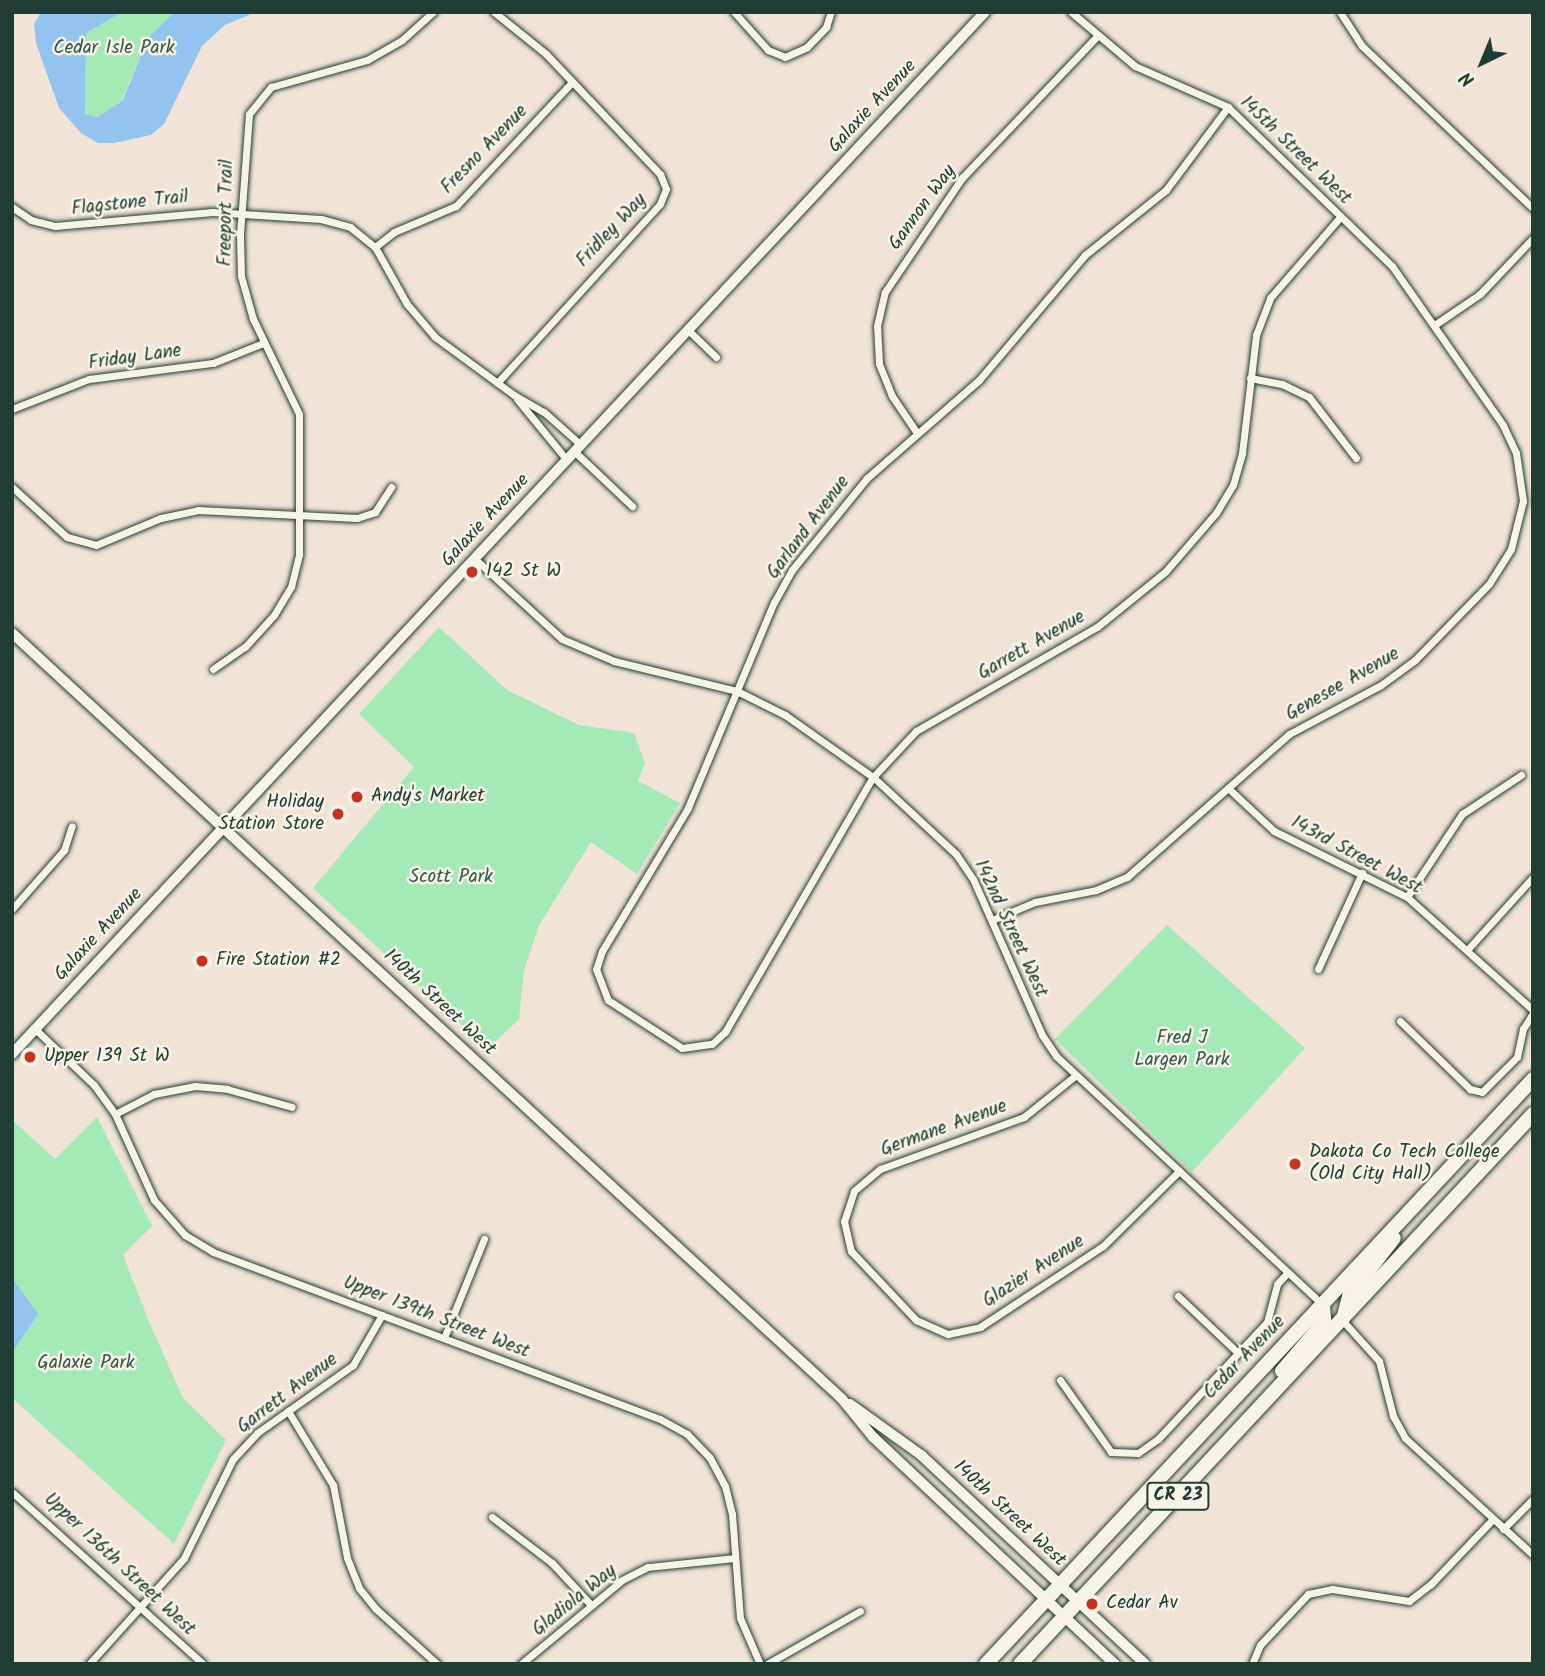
<!DOCTYPE html>
<html>
<head>
<meta charset="utf-8">
<style>
  body { margin:0 }
  #map { position:relative; width:1545px; height:1676px; overflow:hidden; background:#f1e3d6; font-family:Kalam,sans-serif }
  div>[style] { position:absolute }
  [style*='--x'] { left:calc(var(--x)*1px); top:calc(var(--y)*1px); width:calc(var(--w)*1px); rotate:calc(var(--a)*1deg) }
  .green>* { inset:0; background:#a3eab7 }
  .water>* { inset:0; background:#92c4ef }
  .roads { filter:drop-shadow(0 0 2px #1f3d34) drop-shadow(0 0 2px #1f3d34) }
  .street>* { height:7px; margin:-3.5px; padding:0 3.5px; transform-origin:3.5px; border-radius:3.5px; background:#f7f3e8 }
  .secondary>* { height:10px; margin:-5px; padding:0 5px; transform-origin:5px; border-radius:5px; background:#f7f3e8 }
  .highway>* { height:14px; margin:-7px; padding:0 7px; transform-origin:7px; border-radius:7px; background:#f7f3e8 }
  .dots>* { width:19px; height:19px; translate:-50% -50%; box-sizing:border-box; border:4px solid #f7f3e8; border-radius:50% }
  span { translate:-50% -50%; white-space:nowrap; text-align:center; line-height:1.15; -webkit-text-stroke:5px #f7f3e8; paint-order:stroke }
  .shield-label span { padding:2px 5px; background:#f7f3e8; border:2px solid; border-radius:5px; -webkit-text-stroke-width:0 }
  .shield-label { font-size:18px; color:#1f3d34; font-weight:700 }
  .park-label { font-size:19px; color:#335748 }
  .street-label { font-size:19px; color:#1f3d34 }
  .poi-label { font-size:19px; color:#1f3d34 }
  .left { translate:0 -50%; text-align:left }
  .right { translate:-100% -50%; text-align:right }
  .frame { position:absolute; inset:0; border:14px solid #1f3d34; pointer-events:none }
  .north { position:absolute; left:1447px; top:28px; width:70px; height:70px; -webkit-text-stroke:5px #f7f3e8; paint-order:stroke; rotate:223deg; font-size:19px; font-weight:700; line-height:28px; text-align:center; color:#1f3d34 }
  .north::after { content:''; display:block; margin:auto; width:24px; height:32px; background:#1f3d34; clip-path:polygon(50% 0,100% 100%,50% 72%,0 100%) }
</style>
</head>
<body>
<div id="map">
  <div class="green">
    <i style="clip-path:polygon(122px 12px,177px 12px,148px 38px,122px 100px,99px 117px,85px 114px,86px 32px)"></i>
    <i style="clip-path:polygon(439px 627px,507px 690px,579px 725px,634px 733px,645px 763px,638px 781px,680px 803px,637px 874px,591px 842px,539px 925px,524px 970px,519px 1019px,488px 1049px,313px 888px,414px 767px,359px 714px)"></i>
    <i style="clip-path:polygon(1167px 925px,1305px 1048px,1192px 1172px,1055px 1039px)"></i>
    <i style="clip-path:polygon(97px 1117px,152px 1226px,123px 1255px,150px 1324px,183px 1398px,226px 1440px,174px 1544px,12px 1398px,12px 1120px,55px 1159px)"></i>
  </div>
  <div class="water">
    <i style="clip-path:polygon(41px 12px,122px 12px,86px 33px,85px 114px,98px 117px,123px 100px,148px 38px,173px 14px,256px 12px,225px 25px,202px 46px,164px 124px,151px 135px,114px 143px,98px 143px,81px 133px,59px 108px,36px 43px,34px 24px)"></i>
    <i style="clip-path:polygon(12px 1278px,38px 1314px,12px 1353px)"></i>
  </div>
  <div class="roads">
    <div class="street">
      <i style="--x:494;--y:12;--w:67;--a:38.9"></i>
      <i style="--x:546;--y:54;--w:166;--a:46.5"></i>
      <i style="--x:660;--y:174;--w:16;--a:68"></i>
      <i style="--x:666;--y:189;--w:16;--a:112"></i>
      <i style="--x:660;--y:204;--w:242;--a:132.3"></i>
      <i style="--x:734;--y:12;--w:51;--a:48.2"></i>
      <i style="--x:768;--y:50;--w:18;--a:22"></i>
      <i style="--x:785;--y:57;--w:24;--a:-24"></i>
      <i style="--x:807;--y:47;--w:28;--a:-46"></i>
      <i style="--x:826;--y:27;--w:16;--a:-72"></i>
      <i style="--x:1340;--y:12;--w:40;--a:57.1"></i>
      <i style="--x:1362;--y:46;--w:236;--a:43.5"></i>
      <i style="--x:1228;--y:107;--w:104;--a:126.8"></i>
      <i style="--x:1166;--y:190;--w:104;--a:141.3"></i>
      <i style="--x:1085;--y:255;--w:164;--a:130.3"></i>
      <i style="--x:979;--y:380;--w:149;--a:138.8"></i>
      <i style="--x:867;--y:478;--w:119;--a:129.2"></i>
      <i style="--x:792;--y:570;--w:37;--a:119"></i>
      <i style="--x:774;--y:602;--w:223;--a:112.7"></i>
      <i style="--x:688;--y:808;--w:167;--a:121"></i>
      <i style="--x:602;--y:951;--w:19;--a:108"></i>
      <i style="--x:596;--y:969;--w:33;--a:69"></i>
      <i style="--x:608;--y:1000;--w:88;--a:33"></i>
      <i style="--x:682;--y:1048;--w:30;--a:-8"></i>
      <i style="--x:712;--y:1044;--w:18;--a:-43"></i>
      <i style="--x:725;--y:1032;--w:295;--a:-59.9"></i>
      <i style="--x:873;--y:777;--w:63;--a:-46.9"></i>
      <i style="--x:916;--y:731;--w:209;--a:-29.9"></i>
      <i style="--x:1097;--y:627;--w:87;--a:-39"></i>
      <i style="--x:1165;--y:572;--w:78;--a:-49.2"></i>
      <i style="--x:1216;--y:513;--w:33;--a:-59"></i>
      <i style="--x:1233;--y:485;--w:33;--a:-74"></i>
      <i style="--x:1242;--y:453;--w:119;--a:-83.2"></i>
      <i style="--x:1256;--y:335;--w:40;--a:-69"></i>
      <i style="--x:1270;--y:298;--w:108;--a:-49.1"></i>
      <i style="--x:12;--y:207;--w:23;--a:34"></i>
      <i style="--x:31;--y:220;--w:25;--a:14"></i>
      <i style="--x:55;--y:226;--w:158;--a:-5.1"></i>
      <i style="--x:212;--y:212;--w:109;--a:3.7"></i>
      <i style="--x:321;--y:219;--w:30;--a:15"></i>
      <i style="--x:350;--y:227;--w:32;--a:39"></i>
      <i style="--x:375;--y:247;--w:65;--a:60.7"></i>
      <i style="--x:407;--y:304;--w:43;--a:49.7"></i>
      <i style="--x:435;--y:337;--w:98;--a:36.3"></i>
      <i style="--x:514;--y:395;--w:34;--a:30"></i>
      <i style="--x:544;--y:412;--w:50;--a:41.7"></i>
      <i style="--x:375;--y:247;--w:24;--a:-38"></i>
      <i style="--x:394;--y:232;--w:67;--a:-22.8"></i>
      <i style="--x:456;--y:206;--w:170;--a:-46.9"></i>
      <i style="--x:1436;--y:324;--w:53;--a:-34.3"></i>
      <i style="--x:1480;--y:294;--w:77;--a:-46.6"></i>
      <i style="--x:688;--y:330;--w:39;--a:44"></i>
      <i style="--x:1250;--y:378;--w:33;--a:11"></i>
      <i style="--x:1282;--y:384;--w:30;--a:26"></i>
      <i style="--x:1309;--y:397;--w:77;--a:52.4"></i>
      <i style="--x:517;--y:399;--w:79;--a:50.7"></i>
      <i style="--x:12;--y:409;--w:83;--a:-21.3"></i>
      <i style="--x:89;--y:379;--w:125;--a:-7.4"></i>
      <i style="--x:213;--y:363;--w:54;--a:-21.8"></i>
      <i style="--x:917;--y:433;--w:45;--a:-124"></i>
      <i style="--x:892;--y:396;--w:35;--a:-112"></i>
      <i style="--x:879;--y:363;--w:37;--a:-93"></i>
      <i style="--x:877;--y:326;--w:35;--a:-77"></i>
      <i style="--x:885;--y:292;--w:138;--a:-56"></i>
      <i style="--x:962;--y:178;--w:196;--a:-46.4"></i>
      <i style="--x:575;--y:452;--w:79;--a:43.5"></i>
      <i style="--x:12;--y:487;--w:74;--a:42.3"></i>
      <i style="--x:67;--y:537;--w:30;--a:15"></i>
      <i style="--x:96;--y:545;--w:70;--a:-22.6"></i>
      <i style="--x:161;--y:518;--w:38;--a:-12"></i>
      <i style="--x:198;--y:510;--w:159;--a:2.9"></i>
      <i style="--x:357;--y:518;--w:19;--a:-18"></i>
      <i style="--x:375;--y:512;--w:30;--a:-57"></i>
      <i style="--x:475;--y:559;--w:118;--a:42.6"></i>
      <i style="--x:562;--y:639;--w:56;--a:22.9"></i>
      <i style="--x:614;--y:661;--w:127;--a:13.7"></i>
      <i style="--x:737;--y:691;--w:54;--a:26.6"></i>
      <i style="--x:785;--y:715;--w:108;--a:35.2"></i>
      <i style="--x:873;--y:777;--w:113;--a:42.9"></i>
      <i style="--x:956;--y:854;--w:30;--a:56"></i>
      <i style="--x:973;--y:879;--w:171;--a:66.1"></i>
      <i style="--x:1042;--y:1035;--w:25;--a:56"></i>
      <i style="--x:1056;--y:1056;--w:364;--a:43"></i>
      <i style="--x:213;--y:669;--w:39;--a:-35"></i>
      <i style="--x:245;--y:647;--w:43;--a:-47.8"></i>
      <i style="--x:274;--y:615;--w:33;--a:-59"></i>
      <i style="--x:291;--y:587;--w:34;--a:-76"></i>
      <i style="--x:299;--y:554;--w:140;--a:-90"></i>
      <i style="--x:299;--y:414;--w:106;--a:-115.8"></i>
      <i style="--x:253;--y:319;--w:45;--a:-105.6"></i>
      <i style="--x:241;--y:276;--w:42;--a:-91.4"></i>
      <i style="--x:240;--y:234;--w:120;--a:-85.7"></i>
      <i style="--x:249;--y:114;--w:35;--a:-51"></i>
      <i style="--x:271;--y:87;--w:100;--a:-15.7"></i>
      <i style="--x:367;--y:60;--w:40;--a:-29.7"></i>
      <i style="--x:402;--y:40;--w:42;--a:-42.1"></i>
      <i style="--x:1228;--y:788;--w:63;--a:43.1"></i>
      <i style="--x:1274;--y:831;--w:148;--a:26.4"></i>
      <i style="--x:1407;--y:897;--w:169;--a:41.9"></i>
      <i style="--x:1407;--y:897;--w:100;--a:-56.5"></i>
      <i style="--x:1462;--y:814;--w:71;--a:-33.5"></i>
      <i style="--x:12;--y:909;--w:79;--a:-48.6"></i>
      <i style="--x:64;--y:850;--w:25;--a:-72"></i>
      <i style="--x:992;--y:920;--w:47;--a:-22.7"></i>
      <i style="--x:1035;--y:902;--w:62;--a:-11.1"></i>
      <i style="--x:1096;--y:890;--w:34;--a:-23"></i>
      <i style="--x:1127;--y:877;--w:216;--a:-41.4"></i>
      <i style="--x:1289;--y:734;--w:104;--a:-28"></i>
      <i style="--x:1381;--y:685;--w:42;--a:-36.3"></i>
      <i style="--x:1415;--y:660;--w:106;--a:-45.8"></i>
      <i style="--x:1489;--y:584;--w:41;--a:-57.8"></i>
      <i style="--x:1511;--y:549;--w:49;--a:-76"></i>
      <i style="--x:1523;--y:501;--w:49;--a:-98.3"></i>
      <i style="--x:1516;--y:453;--w:31;--a:-115"></i>
      <i style="--x:1503;--y:425;--w:194;--a:-124.9"></i>
      <i style="--x:1392;--y:266;--w:228;--a:-135.9"></i>
      <i style="--x:1228;--y:107;--w:102;--a:-156.2"></i>
      <i style="--x:1135;--y:66;--w:84;--a:-139.8"></i>
      <i style="--x:1468;--y:949;--w:97;--a:-47.9"></i>
      <i style="--x:1318;--y:969;--w:106;--a:-65.4"></i>
      <i style="--x:1400;--y:1021;--w:98;--a:44.2"></i>
      <i style="--x:1470;--y:1089;--w:12;--a:14"></i>
      <i style="--x:1482;--y:1092;--w:49;--a:-45"></i>
      <i style="--x:1517;--y:1057;--w:29;--a:-78"></i>
      <i style="--x:1523;--y:1029;--w:19;--a:-58"></i>
      <i style="--x:35;--y:1029;--w:81;--a:43.5"></i>
      <i style="--x:94;--y:1085;--w:36;--a:54"></i>
      <i style="--x:115;--y:1114;--w:94;--a:65.6"></i>
      <i style="--x:154;--y:1200;--w:47;--a:48.5"></i>
      <i style="--x:185;--y:1235;--w:33;--a:31"></i>
      <i style="--x:213;--y:1252;--w:477;--a:20.5"></i>
      <i style="--x:660;--y:1419;--w:31;--a:29"></i>
      <i style="--x:687;--y:1434;--w:33;--a:46"></i>
      <i style="--x:710;--y:1458;--w:32;--a:62"></i>
      <i style="--x:725;--y:1486;--w:29;--a:76"></i>
      <i style="--x:732;--y:1514;--w:104;--a:85.6"></i>
      <i style="--x:740;--y:1618;--w:50;--a:66.5"></i>
      <i style="--x:1076;--y:1075;--w:67;--a:141.1"></i>
      <i style="--x:1024;--y:1117;--w:153;--a:160.1"></i>
      <i style="--x:880;--y:1169;--w:34;--a:140"></i>
      <i style="--x:854;--y:1191;--w:32;--a:108"></i>
      <i style="--x:844;--y:1221;--w:31;--a:77"></i>
      <i style="--x:851;--y:1251;--w:95;--a:46.7"></i>
      <i style="--x:916;--y:1320;--w:35;--a:24"></i>
      <i style="--x:948;--y:1334;--w:33;--a:-12"></i>
      <i style="--x:980;--y:1327;--w:147;--a:-33.4"></i>
      <i style="--x:1103;--y:1246;--w:107;--a:-44.6"></i>
      <i style="--x:115;--y:1114;--w:44;--a:-27.1"></i>
      <i style="--x:154;--y:1094;--w:42;--a:-11"></i>
      <i style="--x:195;--y:1086;--w:32;--a:5"></i>
      <i style="--x:227;--y:1089;--w:67;--a:15.5"></i>
      <i style="--x:1178;--y:1296;--w:81;--a:43.5"></i>
      <i style="--x:1343;--y:1321;--w:54;--a:48"></i>
      <i style="--x:1379;--y:1361;--w:57;--a:75.7"></i>
      <i style="--x:1393;--y:1416;--w:25;--a:61"></i>
      <i style="--x:1405;--y:1438;--w:173;--a:42.4"></i>
      <i style="--x:444;--y:1338;--w:107;--a:-68"></i>
      <i style="--x:1060;--y:1380;--w:88;--a:54.7"></i>
      <i style="--x:1111;--y:1452;--w:27;--a:2"></i>
      <i style="--x:1138;--y:1453;--w:24;--a:-35"></i>
      <i style="--x:1158;--y:1439;--w:160;--a:-47"></i>
      <i style="--x:1267;--y:1322;--w:39;--a:-75"></i>
      <i style="--x:1277;--y:1284;--w:16;--a:-47"></i>
      <i style="--x:288;--y:1411;--w:87;--a:58.7"></i>
      <i style="--x:333;--y:1485;--w:74;--a:79.1"></i>
      <i style="--x:347;--y:1558;--w:32;--a:68"></i>
      <i style="--x:359;--y:1588;--w:27;--a:51"></i>
      <i style="--x:376;--y:1609;--w:82;--a:42"></i>
      <i style="--x:12;--y:1492;--w:257;--a:42"></i>
      <i style="--x:492;--y:1517;--w:76;--a:37.5"></i>
      <i style="--x:552;--y:1563;--w:57;--a:47.1"></i>
      <i style="--x:1503;--y:1529;--w:42;--a:-45"></i>
      <i style="--x:89;--y:1664;--w:142;--a:-48.1"></i>
      <i style="--x:184;--y:1558;--w:110;--a:-63.7"></i>
      <i style="--x:233;--y:1459;--w:35;--a:-47"></i>
      <i style="--x:257;--y:1433;--w:118;--a:-35.3"></i>
      <i style="--x:353;--y:1365;--w:58;--a:-59.9"></i>
      <i style="--x:521;--y:1664;--w:131;--a:-39.7"></i>
      <i style="--x:622;--y:1580;--w:29;--a:-27"></i>
      <i style="--x:648;--y:1567;--w:86;--a:-6"></i>
      <i style="--x:767;--y:1664;--w:107;--a:-29.7"></i>
      <i style="--x:1252;--y:1664;--w:21;--a:-67"></i>
      <i style="--x:1260;--y:1645;--w:70;--a:-46.7"></i>
      <i style="--x:1308;--y:1594;--w:25;--a:-12"></i>
      <i style="--x:1332;--y:1589;--w:78;--a:8.9"></i>
      <i style="--x:1409;--y:1601;--w:28;--a:-38"></i>
      <i style="--x:1431;--y:1584;--w:88;--a:-46.4"></i>
    </div>
    <div class="secondary">
      <i style="--x:12;--y:633;--w:1129;--a:42.7"></i>
      <i style="--x:842;--y:1399;--w:49;--a:50.8"></i>
      <i style="--x:873;--y:1437;--w:332;--a:43.2"></i>
      <i style="--x:12;--y:1054;--w:1426;--a:-46.96"></i>
      <i style="--x:850;--y:1404;--w:87;--a:35.7"></i>
      <i style="--x:921;--y:1455;--w:306;--a:43"></i>
    </div>
    <div class="highway">
      <i style="--x:1343;--y:1319;--w:24;--a:-75"></i>
      <i style="--x:1349;--y:1296;--w:73;--a:-52.2"></i>
      <i style="--x:1282;--y:1371;--w:55;--a:-49.4"></i>
      <i style="--x:1318;--y:1329;--w:12;--a:-59"></i>
      <i style="--x:1324;--y:1319;--w:14;--a:-94"></i>
      <i style="--x:986;--y:1664;--w:801;--a:-46.92"></i>
      <i style="--x:1020;--y:1664;--w:752;--a:-46.99"></i>
    </div>
  </div>
  <div class="dots">
    <i style="left:472px;top:572px;background:#c8321e"></i>
    <i style="left:357px;top:797px;background:#c8321e"></i>
    <i style="left:338px;top:814px;background:#c8321e"></i>
    <i style="left:202px;top:961px;background:#c8321e"></i>
    <i style="left:30px;top:1057px;background:#c8321e"></i>
    <i style="left:1295px;top:1164px;background:#c8321e"></i>
    <i style="left:1092px;top:1604px;background:#c8321e"></i>
  </div>
  <div class="shield-label">
    <span style="left:1178px;top:1496px">CR 23</span>
  </div>
  <div class="park-label">
    <span style="left:114px;top:49px">Cedar Isle Park</span>
    <span style="left:451px;top:878px">Scott Park</span>
    <span style="left:1182px;top:1050px">Fred J<br>Largen Park</span>
    <span style="left:86px;top:1364px">Galaxie Park</span>
  </div>
  <div class="street-label">
    <span style="left:873px;top:107px;rotate:-47deg">Galaxie Avenue</span>
    <span style="left:485px;top:150px;rotate:-46deg">Fresno Avenue</span>
    <span style="left:1295px;top:151px;rotate:44deg">145th Street West</span>
    <span style="left:130px;top:204px;rotate:-6deg">Flagstone Trail</span>
    <span style="left:923px;top:208px;rotate:-54deg">Gannon Way</span>
    <span style="left:227px;top:213px;rotate:-89deg">Freeport Trail</span>
    <span style="left:612px;top:231px;rotate:-47deg">Fridley Way</span>
    <span style="left:135px;top:358px;rotate:-8deg">Friday Lane</span>
    <span style="left:486px;top:521px;rotate:-47deg">Galaxie Avenue</span>
    <span style="left:809px;top:528px;rotate:-53deg">Garland Avenue</span>
    <span style="left:1032px;top:646px;rotate:-30deg">Garrett Avenue</span>
    <span style="left:1343px;top:685px;rotate:-30deg">Genesee Avenue</span>
    <span style="left:1356px;top:856px;rotate:28deg">143rd Street West</span>
    <span style="left:1010px;top:929px;rotate:65deg">142nd Street West</span>
    <span style="left:99px;top:935px;rotate:-47deg">Galaxie Avenue</span>
    <span style="left:439px;top:1003px;rotate:43deg">140th Street West</span>
    <span style="left:944px;top:1129px;rotate:-20deg">Germane Avenue</span>
    <span style="left:1034px;top:1272px;rotate:-33deg">Glazier Avenue</span>
    <span style="left:436px;top:1318px;rotate:21deg">Upper 139th Street West</span>
    <span style="left:1245px;top:1358px;rotate:-46deg">Cedar Avenue</span>
    <span style="left:288px;top:1394px;rotate:-37deg">Garrett Avenue</span>
    <span style="left:1009px;top:1514px;rotate:43deg">140th Street West</span>
    <span style="left:119px;top:1565px;rotate:43deg">Upper 136th Street West</span>
    <span style="left:575px;top:1601px;rotate:-39deg">Gladiola Way</span>
  </div>
  <div class="poi-label">
    <span class="left" style="left:486px;top:572px">142 St W</span>
    <span class="left" style="left:371px;top:797px">Andy's Market</span>
    <span class="right" style="left:324px;top:814px">Holiday<br>Station Store</span>
    <span class="left" style="left:216px;top:961px">Fire Station #2</span>
    <span class="left" style="left:44px;top:1057px">Upper 139 St W</span>
    <span class="left" style="left:1309px;top:1164px">Dakota Co Tech College<br>(Old City Hall)</span>
    <span class="left" style="left:1106px;top:1604px">Cedar Av</span>
  </div>
  <div class="frame"></div>
  <div class="north">N</div>
</div>
</body>
</html>
